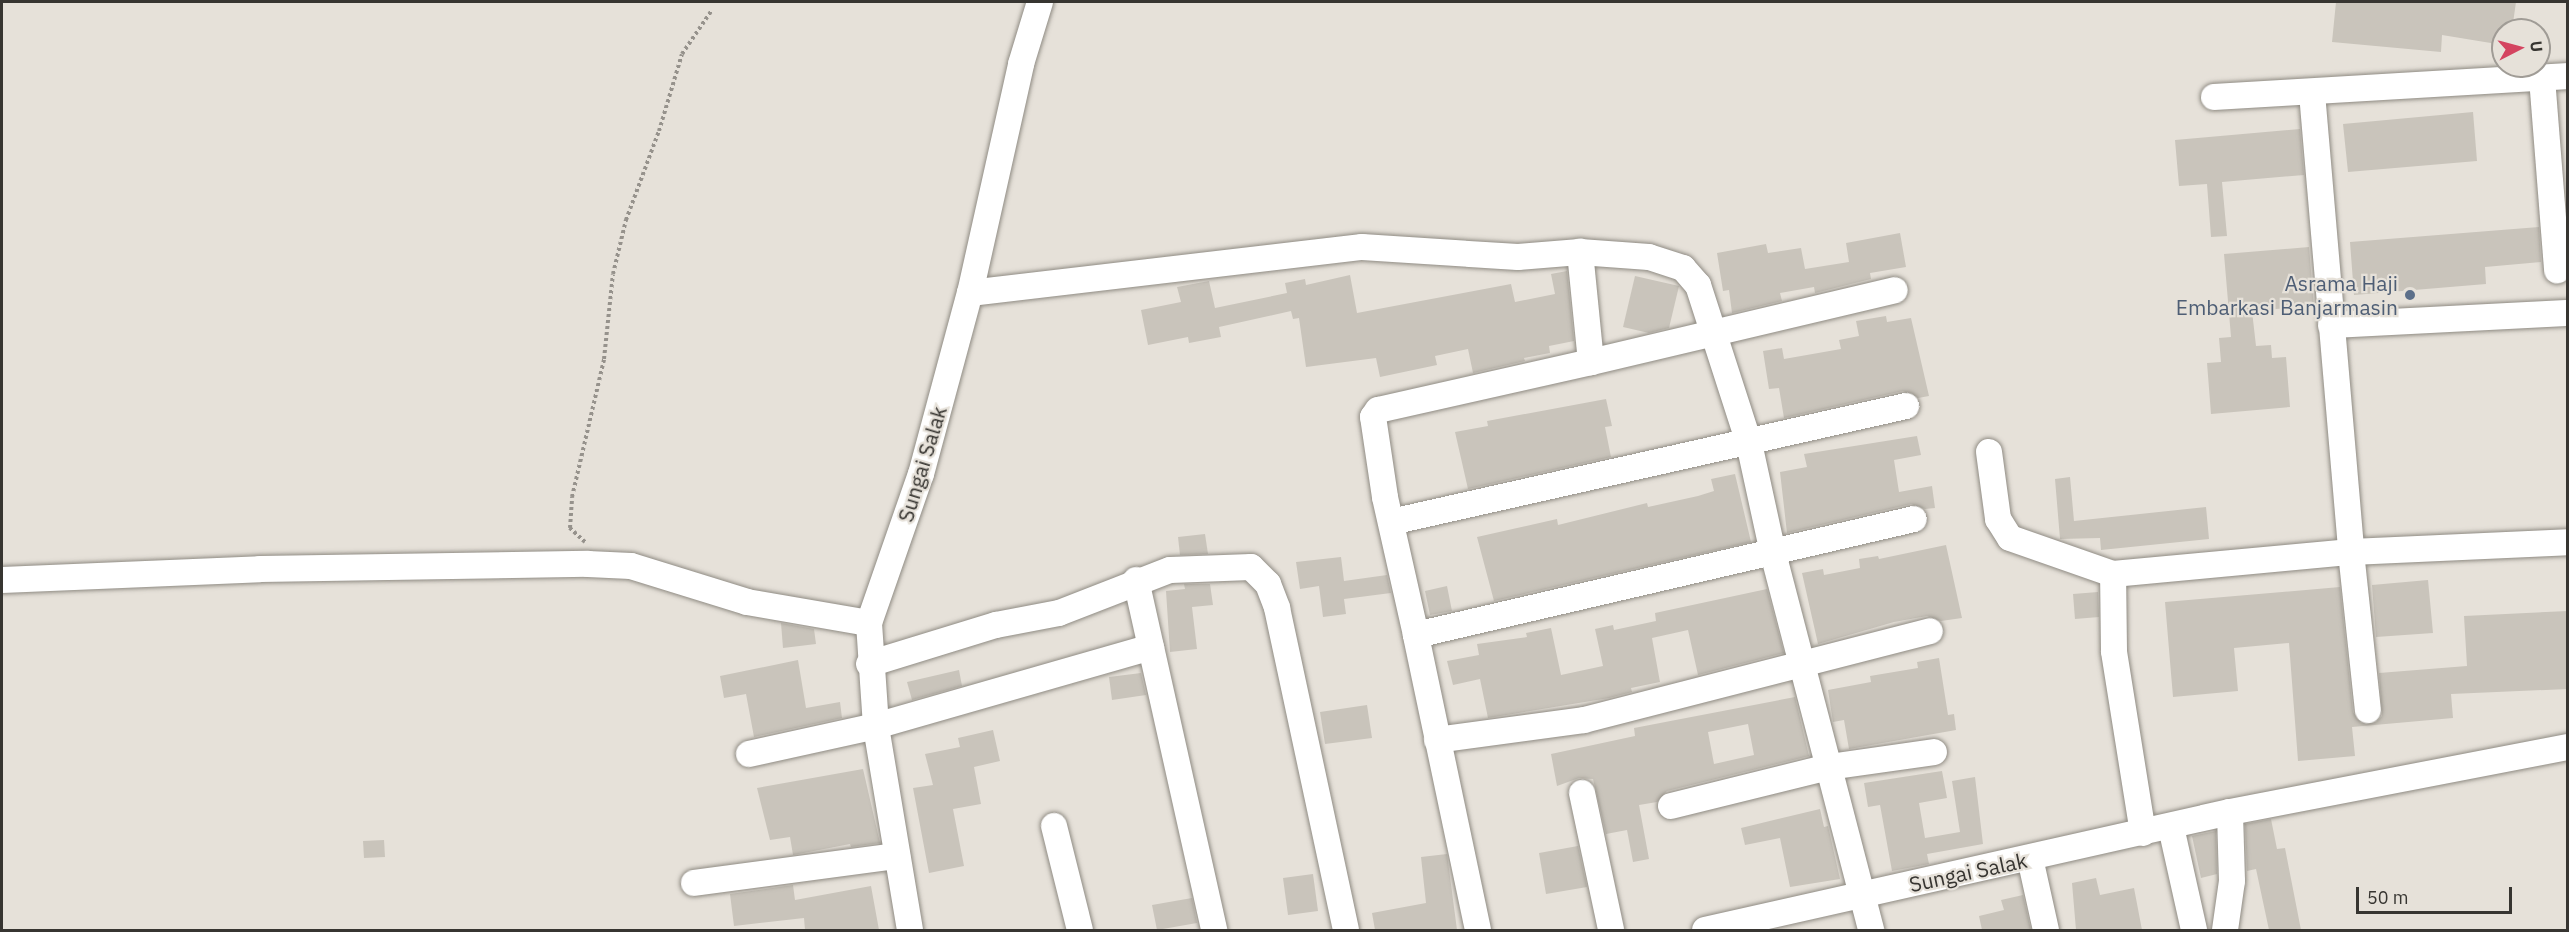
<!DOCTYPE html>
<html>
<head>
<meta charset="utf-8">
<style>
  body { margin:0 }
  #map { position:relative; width:2569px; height:932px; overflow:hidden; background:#e6e1d9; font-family:"IBM Plex Sans",sans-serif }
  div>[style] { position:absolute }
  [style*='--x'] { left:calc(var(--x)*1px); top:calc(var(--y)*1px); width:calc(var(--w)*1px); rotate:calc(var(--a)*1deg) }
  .building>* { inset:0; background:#c9c4bb }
  .path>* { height:4px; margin-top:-2px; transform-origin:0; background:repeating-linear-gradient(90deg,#96928c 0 3px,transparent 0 6px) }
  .roads { filter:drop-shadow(0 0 2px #8f8b83) drop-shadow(0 0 2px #8f8b83) }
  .minor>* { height:26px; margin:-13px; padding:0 13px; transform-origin:13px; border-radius:13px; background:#fff }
  .dots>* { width:16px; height:16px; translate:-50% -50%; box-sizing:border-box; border:3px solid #e6e1d9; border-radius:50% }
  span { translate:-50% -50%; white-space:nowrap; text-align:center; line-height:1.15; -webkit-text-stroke:4.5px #e6e1d9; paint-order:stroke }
  .service-label { font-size:21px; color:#4e5e75 }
  .right { translate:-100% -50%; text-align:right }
  .street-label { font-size:21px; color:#373531 }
  .frame { position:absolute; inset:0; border:3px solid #373531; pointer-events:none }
  .north { position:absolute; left:2491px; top:18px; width:60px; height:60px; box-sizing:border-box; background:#e6e1d9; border:2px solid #a09c96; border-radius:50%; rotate:84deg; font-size:16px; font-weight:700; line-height:24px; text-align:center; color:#373531 }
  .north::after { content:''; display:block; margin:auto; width:21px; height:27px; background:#d44460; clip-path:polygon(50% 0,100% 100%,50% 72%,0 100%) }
  .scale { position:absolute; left:2356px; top:887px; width:156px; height:27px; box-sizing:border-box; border:3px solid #373531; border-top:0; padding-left:8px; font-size:18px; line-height:21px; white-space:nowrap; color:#373531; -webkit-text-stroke:4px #e6e1d9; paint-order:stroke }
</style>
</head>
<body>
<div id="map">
  <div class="building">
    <i style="clip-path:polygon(2336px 2px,2516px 2px,2512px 30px,2503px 30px,2503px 45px,2442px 35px,2441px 52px,2332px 42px)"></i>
    <i style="clip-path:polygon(2473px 112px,2477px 161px,2348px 172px,2343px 124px)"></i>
    <i style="clip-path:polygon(2300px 129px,2304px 175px,2222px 182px,2227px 236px,2211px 237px,2207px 184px,2179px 186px,2175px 140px)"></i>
    <i style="clip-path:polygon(2539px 227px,2541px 262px,2485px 267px,2486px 284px,2354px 295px,2350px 242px)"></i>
    <i style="clip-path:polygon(1900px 233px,1906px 267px,1870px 273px,1871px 279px,1815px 293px,1814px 287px,1780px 293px,1782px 301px,1732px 313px,1729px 290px,1723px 291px,1717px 253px,1766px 244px,1768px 253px,1801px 248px,1805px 269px,1849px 262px,1846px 243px)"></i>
    <i style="clip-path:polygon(2309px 247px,2314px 306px,2252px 311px,2256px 346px,2271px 345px,2272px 358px,2286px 357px,2290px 407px,2211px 414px,2207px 363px,2221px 362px,2219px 338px,2231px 337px,2224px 254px)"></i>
    <i style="clip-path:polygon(1567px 271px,1574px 341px,1549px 346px,1550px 353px,1524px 358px,1525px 361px,1473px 373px,1468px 349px,1435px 356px,1437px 365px,1380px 377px,1376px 358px,1306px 367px,1299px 318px,1293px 319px,1291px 311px,1219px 327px,1221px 337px,1189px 343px,1188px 337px,1148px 345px,1141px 310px,1181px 302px,1177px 287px,1209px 281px,1215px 308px,1287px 293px,1285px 283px,1305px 279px,1306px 285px,1350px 275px,1357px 313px,1511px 284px,1515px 302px,1555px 294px,1551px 274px)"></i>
    <i style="clip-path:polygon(1635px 276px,1679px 286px,1669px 328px,1649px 333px,1623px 327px)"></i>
    <i style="clip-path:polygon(1886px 316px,1887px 322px,1911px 318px,1929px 396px,1918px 398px,1903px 391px,1784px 418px,1779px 388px,1769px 389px,1763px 351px,1782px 348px,1784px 359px,1841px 349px,1839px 340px,1859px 336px,1856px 321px)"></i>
    <i style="clip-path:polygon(1606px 399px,1612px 426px,1605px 427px,1611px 457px,1468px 489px,1455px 432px,1488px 426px,1487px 421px)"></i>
    <i style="clip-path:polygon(1917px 436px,1921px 455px,1894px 460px,1899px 492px,1932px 486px,1935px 508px,1925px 509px,1911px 504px,1787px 533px,1780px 472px,1807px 467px,1804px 454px)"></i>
    <i style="clip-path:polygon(1735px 474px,1751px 542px,1494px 601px,1477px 537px,1557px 519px,1558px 525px,1647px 503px,1648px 507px,1698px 496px,1714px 491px,1711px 479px)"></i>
    <i style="clip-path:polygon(2070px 477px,2074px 521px,2206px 507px,2209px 539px,2101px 550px,2100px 538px,2060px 539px,2055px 479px)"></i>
    <i style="clip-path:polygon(1205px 534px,1208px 554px,1180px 555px,1178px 537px)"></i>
    <i style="clip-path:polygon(1946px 545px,1962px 618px,1941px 621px,1927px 616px,1894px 622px,1818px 644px,1802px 573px,1823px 569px,1824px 575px,1860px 568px,1859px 559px,1878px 556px,1879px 559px)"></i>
    <i style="clip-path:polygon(1341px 557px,1344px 581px,1387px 575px,1391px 593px,1344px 599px,1346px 614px,1323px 617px,1319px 586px,1300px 589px,1296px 562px)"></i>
    <i style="clip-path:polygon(2428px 580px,2433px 633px,2376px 637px,2372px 585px)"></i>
    <i style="clip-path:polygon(1184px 584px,1210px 584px,1213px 605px,1192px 607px,1197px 649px,1170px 652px,1166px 591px,1185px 589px)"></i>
    <i style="clip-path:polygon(1447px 586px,1452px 611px,1430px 615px,1425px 591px)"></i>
    <i style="clip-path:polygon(2340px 587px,2353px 712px,2361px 723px,2376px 722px,2382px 716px,2379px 673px,2467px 666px,2464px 616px,2568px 611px,2568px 689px,2451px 694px,2453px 718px,2352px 727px,2355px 756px,2298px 761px,2289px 643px,2234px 648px,2238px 691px,2173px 697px,2165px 602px)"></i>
    <i style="clip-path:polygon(1767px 589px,1784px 653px,1698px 675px,1688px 630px,1652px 638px,1660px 682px,1631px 688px,1632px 692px,1609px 698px,1488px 718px,1480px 679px,1453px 685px,1447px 661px,1479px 655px,1477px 644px,1527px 637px,1526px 633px,1551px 628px,1561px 675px,1603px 666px,1595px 629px,1613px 625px,1614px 630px,1656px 621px,1655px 613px)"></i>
    <i style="clip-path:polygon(2098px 592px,2099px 617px,2075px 619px,2073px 594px)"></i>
    <i style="clip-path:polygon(781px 623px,814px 629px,816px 644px,783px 648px)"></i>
    <i style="clip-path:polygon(1939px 658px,1948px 715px,1954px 714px,1956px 730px,1849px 749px,1844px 720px,1833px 722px,1828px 690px,1871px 682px,1870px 676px,1918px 668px,1917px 662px)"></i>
    <i style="clip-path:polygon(798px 660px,806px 708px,840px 702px,842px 718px,754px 737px,746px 694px,724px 698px,720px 676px)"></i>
    <i style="clip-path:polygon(959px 670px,962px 686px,912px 700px,907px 682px)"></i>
    <i style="clip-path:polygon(1141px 673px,1146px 695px,1112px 700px,1109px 677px)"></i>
    <i style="clip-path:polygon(evenodd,1795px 697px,1809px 756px,1667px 791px,1657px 802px,1639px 805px,1649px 859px,1633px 862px,1627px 830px,1606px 834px,1593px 779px,1579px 778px,1557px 786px,1551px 754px,1635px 736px,1634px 728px,1795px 697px,1748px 724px,1754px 755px,1714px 764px,1708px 732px,1748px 724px)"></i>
    <i style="clip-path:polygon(1367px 705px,1372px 738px,1325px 744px,1320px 712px)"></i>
    <i style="clip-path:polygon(993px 730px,1000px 761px,974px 767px,981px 804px,953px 809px,964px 866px,929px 873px,913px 788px,933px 785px,925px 754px,960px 747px,958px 738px)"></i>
    <i style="clip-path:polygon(863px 769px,880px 843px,851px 847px,850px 844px,793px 855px,790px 837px,770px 840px,757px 788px)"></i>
    <i style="clip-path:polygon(1942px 771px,1947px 798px,1919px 803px,1925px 838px,1960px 832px,1952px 781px,1975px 777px,1983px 844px,1927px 854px,1929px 864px,1892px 871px,1880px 805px,1868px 807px,1864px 783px)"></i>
    <i style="clip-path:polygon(1820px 809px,1824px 827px,1828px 826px,1840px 879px,1790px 887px,1780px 838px,1745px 845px,1741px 828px)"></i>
    <i style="clip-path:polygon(2271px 819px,2277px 849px,2285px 848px,2301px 930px,2269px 930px,2256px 869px,2247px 871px,2245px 824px)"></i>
    <i style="clip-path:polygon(2216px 831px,2217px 874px,2201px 878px,2192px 836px)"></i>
    <i style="clip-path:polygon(384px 840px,385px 857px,364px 858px,363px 841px)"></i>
    <i style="clip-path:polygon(1578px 846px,1587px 887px,1546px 894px,1539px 853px)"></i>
    <i style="clip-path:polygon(1447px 854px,1457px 930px,1375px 930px,1372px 913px,1426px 903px,1421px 857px)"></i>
    <i style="clip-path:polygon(1313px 874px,1318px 911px,1288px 915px,1283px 878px)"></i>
    <i style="clip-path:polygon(2096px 878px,2100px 895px,2134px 888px,2142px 930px,2076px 930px,2072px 883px)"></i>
    <i style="clip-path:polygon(793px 885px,795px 900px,871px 886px,879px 930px,805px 930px,804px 918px,734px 926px,730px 894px)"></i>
    <i style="clip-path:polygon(2023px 895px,2031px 930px,1982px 930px,1979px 916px,2004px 910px,2001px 900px)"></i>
    <i style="clip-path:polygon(1192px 898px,1197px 923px,1157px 930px,1152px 905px)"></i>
  </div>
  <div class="path">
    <i style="--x:585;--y:542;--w:21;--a:-137"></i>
    <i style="--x:570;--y:528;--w:31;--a:-86"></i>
    <i style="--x:572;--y:497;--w:142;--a:-76.9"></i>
    <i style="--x:604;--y:359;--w:85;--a:-84"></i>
    <i style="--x:613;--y:274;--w:56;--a:-76.5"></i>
    <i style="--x:626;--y:220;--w:95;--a:-69.7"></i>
    <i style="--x:659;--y:131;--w:80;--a:-73.4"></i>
    <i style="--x:682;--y:54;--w:53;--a:-55.7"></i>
  </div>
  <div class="roads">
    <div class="minor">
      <i style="--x:2542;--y:78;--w:193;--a:85.5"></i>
      <i style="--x:2312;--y:93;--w:461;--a:85.1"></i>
      <i style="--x:2351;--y:552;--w:159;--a:83.9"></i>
      <i style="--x:2214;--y:97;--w:355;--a:-3.4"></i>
      <i style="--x:970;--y:293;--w:395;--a:-6.7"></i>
      <i style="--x:1362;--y:247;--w:156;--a:3.7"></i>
      <i style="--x:1518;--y:257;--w:62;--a:-4.6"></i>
      <i style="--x:1580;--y:252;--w:69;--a:4.1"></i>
      <i style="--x:1649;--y:257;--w:36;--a:18"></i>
      <i style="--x:1683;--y:268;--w:23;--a:49"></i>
      <i style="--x:1698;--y:285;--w:166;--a:72.1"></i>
      <i style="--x:1749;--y:443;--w:113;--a:77.7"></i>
      <i style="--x:1773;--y:553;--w:390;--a:75.4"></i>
      <i style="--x:2331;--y:325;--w:237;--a:-2.9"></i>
      <i style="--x:1591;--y:362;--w:312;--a:-13.3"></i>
      <i style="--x:1989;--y:452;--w:68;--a:82.3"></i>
      <i style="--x:1998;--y:519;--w:22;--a:58"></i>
      <i style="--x:2010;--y:538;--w:109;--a:19.3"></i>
      <i style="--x:1391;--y:522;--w:528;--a:-12.69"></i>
      <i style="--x:2;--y:580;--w:258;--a:-2.4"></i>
      <i style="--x:260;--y:569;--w:328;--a:-0.9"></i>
      <i style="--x:588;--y:564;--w:43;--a:2.7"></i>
      <i style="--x:631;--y:566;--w:121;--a:17.2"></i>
      <i style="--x:747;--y:602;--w:124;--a:9.8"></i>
      <i style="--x:1136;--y:580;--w:359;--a:77.4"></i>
      <i style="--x:1416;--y:635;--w:141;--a:-102.7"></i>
      <i style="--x:1385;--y:497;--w:81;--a:-98.5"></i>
      <i style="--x:1373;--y:417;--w:9;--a:-54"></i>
      <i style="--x:1378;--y:410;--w:218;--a:-12.7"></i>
      <i style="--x:1591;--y:362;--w:111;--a:-95.7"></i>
      <i style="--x:869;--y:664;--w:133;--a:-17.1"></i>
      <i style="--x:996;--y:625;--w:64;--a:-10.8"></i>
      <i style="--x:1059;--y:613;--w:119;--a:-21.2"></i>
      <i style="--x:1170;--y:570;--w:81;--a:-2.1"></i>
      <i style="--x:1251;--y:567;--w:24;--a:45"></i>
      <i style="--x:1268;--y:584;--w:26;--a:69"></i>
      <i style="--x:1277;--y:608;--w:329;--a:77.9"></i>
      <i style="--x:1437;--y:740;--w:148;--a:-7.7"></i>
      <i style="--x:1584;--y:720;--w:357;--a:-14.4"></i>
      <i style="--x:749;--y:754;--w:130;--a:-12.4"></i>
      <i style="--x:876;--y:726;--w:286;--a:-16"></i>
      <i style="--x:1582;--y:793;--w:140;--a:78"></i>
      <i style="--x:1671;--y:806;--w:163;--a:-13.9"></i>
      <i style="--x:1829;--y:767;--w:106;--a:-8.1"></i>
      <i style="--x:1054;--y:826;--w:107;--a:76"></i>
      <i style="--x:2171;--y:827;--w:106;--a:77.4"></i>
      <i style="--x:2143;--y:833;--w:184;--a:-99.1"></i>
      <i style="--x:2114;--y:651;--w:77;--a:-90.7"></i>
      <i style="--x:2113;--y:574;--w:239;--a:-5.3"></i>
      <i style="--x:2351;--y:552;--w:217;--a:-2.6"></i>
      <i style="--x:2030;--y:858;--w:74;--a:77.5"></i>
      <i style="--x:694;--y:883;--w:205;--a:-7.6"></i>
      <i style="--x:910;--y:930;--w:207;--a:-99.5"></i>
      <i style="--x:876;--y:726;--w:103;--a:-93.9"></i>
      <i style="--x:869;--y:623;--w:158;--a:-70.8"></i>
      <i style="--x:921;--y:474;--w:188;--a:-74.9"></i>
      <i style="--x:970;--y:293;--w:235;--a:-77.4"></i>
      <i style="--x:1021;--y:64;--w:65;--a:-73"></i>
      <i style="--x:1478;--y:930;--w:301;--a:-101.9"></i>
      <i style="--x:1416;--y:635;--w:511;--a:-13.11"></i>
      <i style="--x:1705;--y:930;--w:538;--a:-12.67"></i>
      <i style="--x:2230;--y:812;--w:344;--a:-10.9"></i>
      <i style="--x:2225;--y:930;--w:49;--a:-81.9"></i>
      <i style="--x:2232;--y:881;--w:69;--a:-91.7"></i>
    </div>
  </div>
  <div class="dots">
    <i style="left:2410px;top:295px;background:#5c6f8a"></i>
  </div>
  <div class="service-label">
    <span class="right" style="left:2398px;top:295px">Asrama Haji<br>Embarkasi Banjarmasin</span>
  </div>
  <div class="street-label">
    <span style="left:922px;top:464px;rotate:-73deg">Sungai Salak</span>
    <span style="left:1968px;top:872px;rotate:-12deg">Sungai Salak</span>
  </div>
  <div class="frame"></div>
  <div class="north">U</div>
  <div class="scale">50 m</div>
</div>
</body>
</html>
